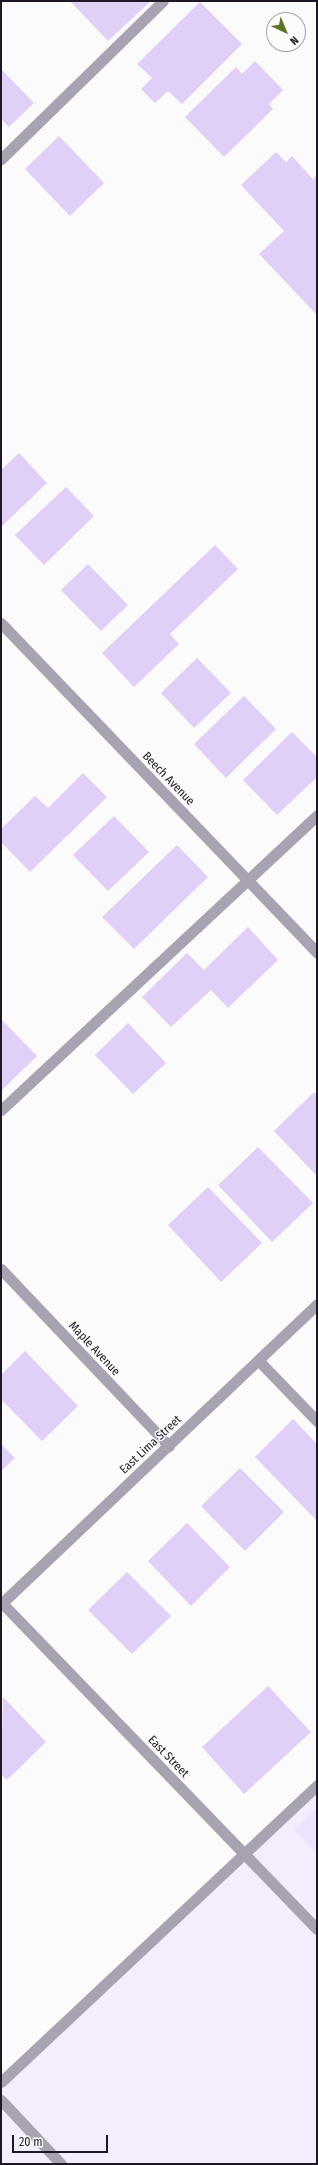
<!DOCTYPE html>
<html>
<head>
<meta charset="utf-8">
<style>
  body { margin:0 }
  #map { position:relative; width:318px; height:2165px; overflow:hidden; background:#fbfbfb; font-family:"Fira Sans Condensed",sans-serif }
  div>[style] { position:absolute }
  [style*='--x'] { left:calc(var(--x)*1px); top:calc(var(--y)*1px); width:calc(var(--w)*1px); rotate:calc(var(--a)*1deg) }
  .built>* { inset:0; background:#f4edfd }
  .green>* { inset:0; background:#eee3fe }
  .building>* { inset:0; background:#e0cff7 }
  .service>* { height:11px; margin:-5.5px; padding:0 5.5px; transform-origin:5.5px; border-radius:5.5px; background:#a8a2b1 }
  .minor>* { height:11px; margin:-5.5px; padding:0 5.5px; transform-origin:5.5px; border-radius:5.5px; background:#a8a2b1 }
  .tertiary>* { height:11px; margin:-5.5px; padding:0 5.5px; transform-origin:5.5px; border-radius:5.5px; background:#a8a2b1 }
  span { translate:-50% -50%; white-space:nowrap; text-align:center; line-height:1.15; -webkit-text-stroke:3px #fbfbfb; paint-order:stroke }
  .street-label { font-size:12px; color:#1d1824 }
  .frame { position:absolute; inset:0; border:2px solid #1d1824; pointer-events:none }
  .north { position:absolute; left:266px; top:12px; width:40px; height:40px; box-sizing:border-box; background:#fbfbfb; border:1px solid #a2a0a5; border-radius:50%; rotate:136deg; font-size:11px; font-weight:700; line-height:16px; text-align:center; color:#1d1824 }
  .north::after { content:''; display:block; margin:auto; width:14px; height:18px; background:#5a7324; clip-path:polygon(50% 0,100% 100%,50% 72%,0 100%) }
  .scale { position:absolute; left:12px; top:2135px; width:96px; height:18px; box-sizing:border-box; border:2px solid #1d1824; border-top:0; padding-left:5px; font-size:12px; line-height:14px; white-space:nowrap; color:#1d1824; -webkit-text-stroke:3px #fbfbfb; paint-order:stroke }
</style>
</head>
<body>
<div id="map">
  <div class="built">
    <i style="clip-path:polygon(317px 1784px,317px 2164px,1px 2164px,1px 2082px)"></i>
  </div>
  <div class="green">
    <i style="clip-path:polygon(317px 1808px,317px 1854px,294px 1830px)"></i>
  </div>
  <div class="building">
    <i style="clip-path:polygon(70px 1px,151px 1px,108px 41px)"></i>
    <i style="clip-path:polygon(200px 2px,242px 44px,182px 104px,168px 91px,155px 103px,141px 89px,152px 78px,137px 64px)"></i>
    <i style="clip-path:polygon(255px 61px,283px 90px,269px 104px,273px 109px,224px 157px,185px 117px,236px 67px,242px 74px)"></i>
    <i style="clip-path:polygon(1px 69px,34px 103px,9px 127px,1px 119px)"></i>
    <i style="clip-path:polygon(59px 136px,104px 183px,70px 216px,25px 169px)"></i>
    <i style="clip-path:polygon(276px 152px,286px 162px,292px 156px,313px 179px,317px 175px,317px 315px,259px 254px,284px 231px,241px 185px)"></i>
    <i style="clip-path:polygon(19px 453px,47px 483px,1px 527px,1px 470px)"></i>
    <i style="clip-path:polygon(66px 487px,94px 516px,44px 565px,15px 535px)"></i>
    <i style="clip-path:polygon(215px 545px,238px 569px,170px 634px,179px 644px,134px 687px,102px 653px)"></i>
    <i style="clip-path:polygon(88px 564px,128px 605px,101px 631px,61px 590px)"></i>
    <i style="clip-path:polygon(197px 658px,231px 693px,194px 728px,161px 693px)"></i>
    <i style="clip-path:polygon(244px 696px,276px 729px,226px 778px,194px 744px)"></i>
    <i style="clip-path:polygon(292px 732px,317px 757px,317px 777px,277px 815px,243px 780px)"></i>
    <i style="clip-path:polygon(83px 773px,107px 797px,30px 872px,1px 842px,1px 829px,35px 796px,48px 808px)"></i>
    <i style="clip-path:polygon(114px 816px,149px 852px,108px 891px,73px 855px)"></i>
    <i style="clip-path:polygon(177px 845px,208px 877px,134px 949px,102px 917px)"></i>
    <i style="clip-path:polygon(248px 927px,278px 960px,228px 1008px,211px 990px,171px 1027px,142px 997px,187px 953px,204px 970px)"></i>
    <i style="clip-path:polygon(1px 1019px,37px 1056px,1px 1091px)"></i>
    <i style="clip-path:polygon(128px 1023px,166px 1063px,133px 1094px,95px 1055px)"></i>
    <i style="clip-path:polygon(314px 1092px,317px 1095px,317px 1176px,274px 1131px)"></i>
    <i style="clip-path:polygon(258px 1147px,313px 1203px,272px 1242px,218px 1185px)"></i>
    <i style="clip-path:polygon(208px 1187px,262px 1243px,221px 1282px,168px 1225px)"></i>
    <i style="clip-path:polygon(25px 1351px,78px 1406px,42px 1441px,1px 1399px,1px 1375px)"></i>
    <i style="clip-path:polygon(293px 1419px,317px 1444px,317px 1521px,255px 1457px)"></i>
    <i style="clip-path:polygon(1px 1444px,15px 1458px,1px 1471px)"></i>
    <i style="clip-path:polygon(240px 1468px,284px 1512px,245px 1551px,201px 1506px)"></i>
    <i style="clip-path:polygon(187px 1523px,230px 1567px,191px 1606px,148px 1561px)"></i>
    <i style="clip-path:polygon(127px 1572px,171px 1616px,132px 1654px,88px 1610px)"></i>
    <i style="clip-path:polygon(268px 1686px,311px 1732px,244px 1794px,202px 1747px)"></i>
    <i style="clip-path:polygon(3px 1697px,46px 1742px,7px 1780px,1px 1774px)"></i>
  </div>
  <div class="service">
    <i style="--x:1;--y:159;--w:226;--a:-44.3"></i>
    <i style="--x:1;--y:1110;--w:432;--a:-43"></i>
    <i style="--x:258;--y:1360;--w:85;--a:46"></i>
    <i style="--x:1;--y:2082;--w:434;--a:-43.2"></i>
    <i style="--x:1;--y:2100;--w:88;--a:46.8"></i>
  </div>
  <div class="minor">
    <i style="--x:1;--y:1269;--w:244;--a:46.5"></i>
    <i style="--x:1;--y:1604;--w:436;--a:-43.5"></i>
  </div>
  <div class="tertiary">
    <i style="--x:1;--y:623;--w:457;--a:46.2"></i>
    <i style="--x:2;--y:1603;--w:453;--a:46"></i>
  </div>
  <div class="street-label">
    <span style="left:168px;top:779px;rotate:46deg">Beech Avenue</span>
    <span style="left:94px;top:1349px;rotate:47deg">Maple Avenue</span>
    <span style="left:151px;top:1445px;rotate:-43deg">East Lima Street</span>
    <span style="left:168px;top:1757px;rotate:46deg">East Street</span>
  </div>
  <div class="frame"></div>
  <div class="north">N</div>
  <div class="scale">20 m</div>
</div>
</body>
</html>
